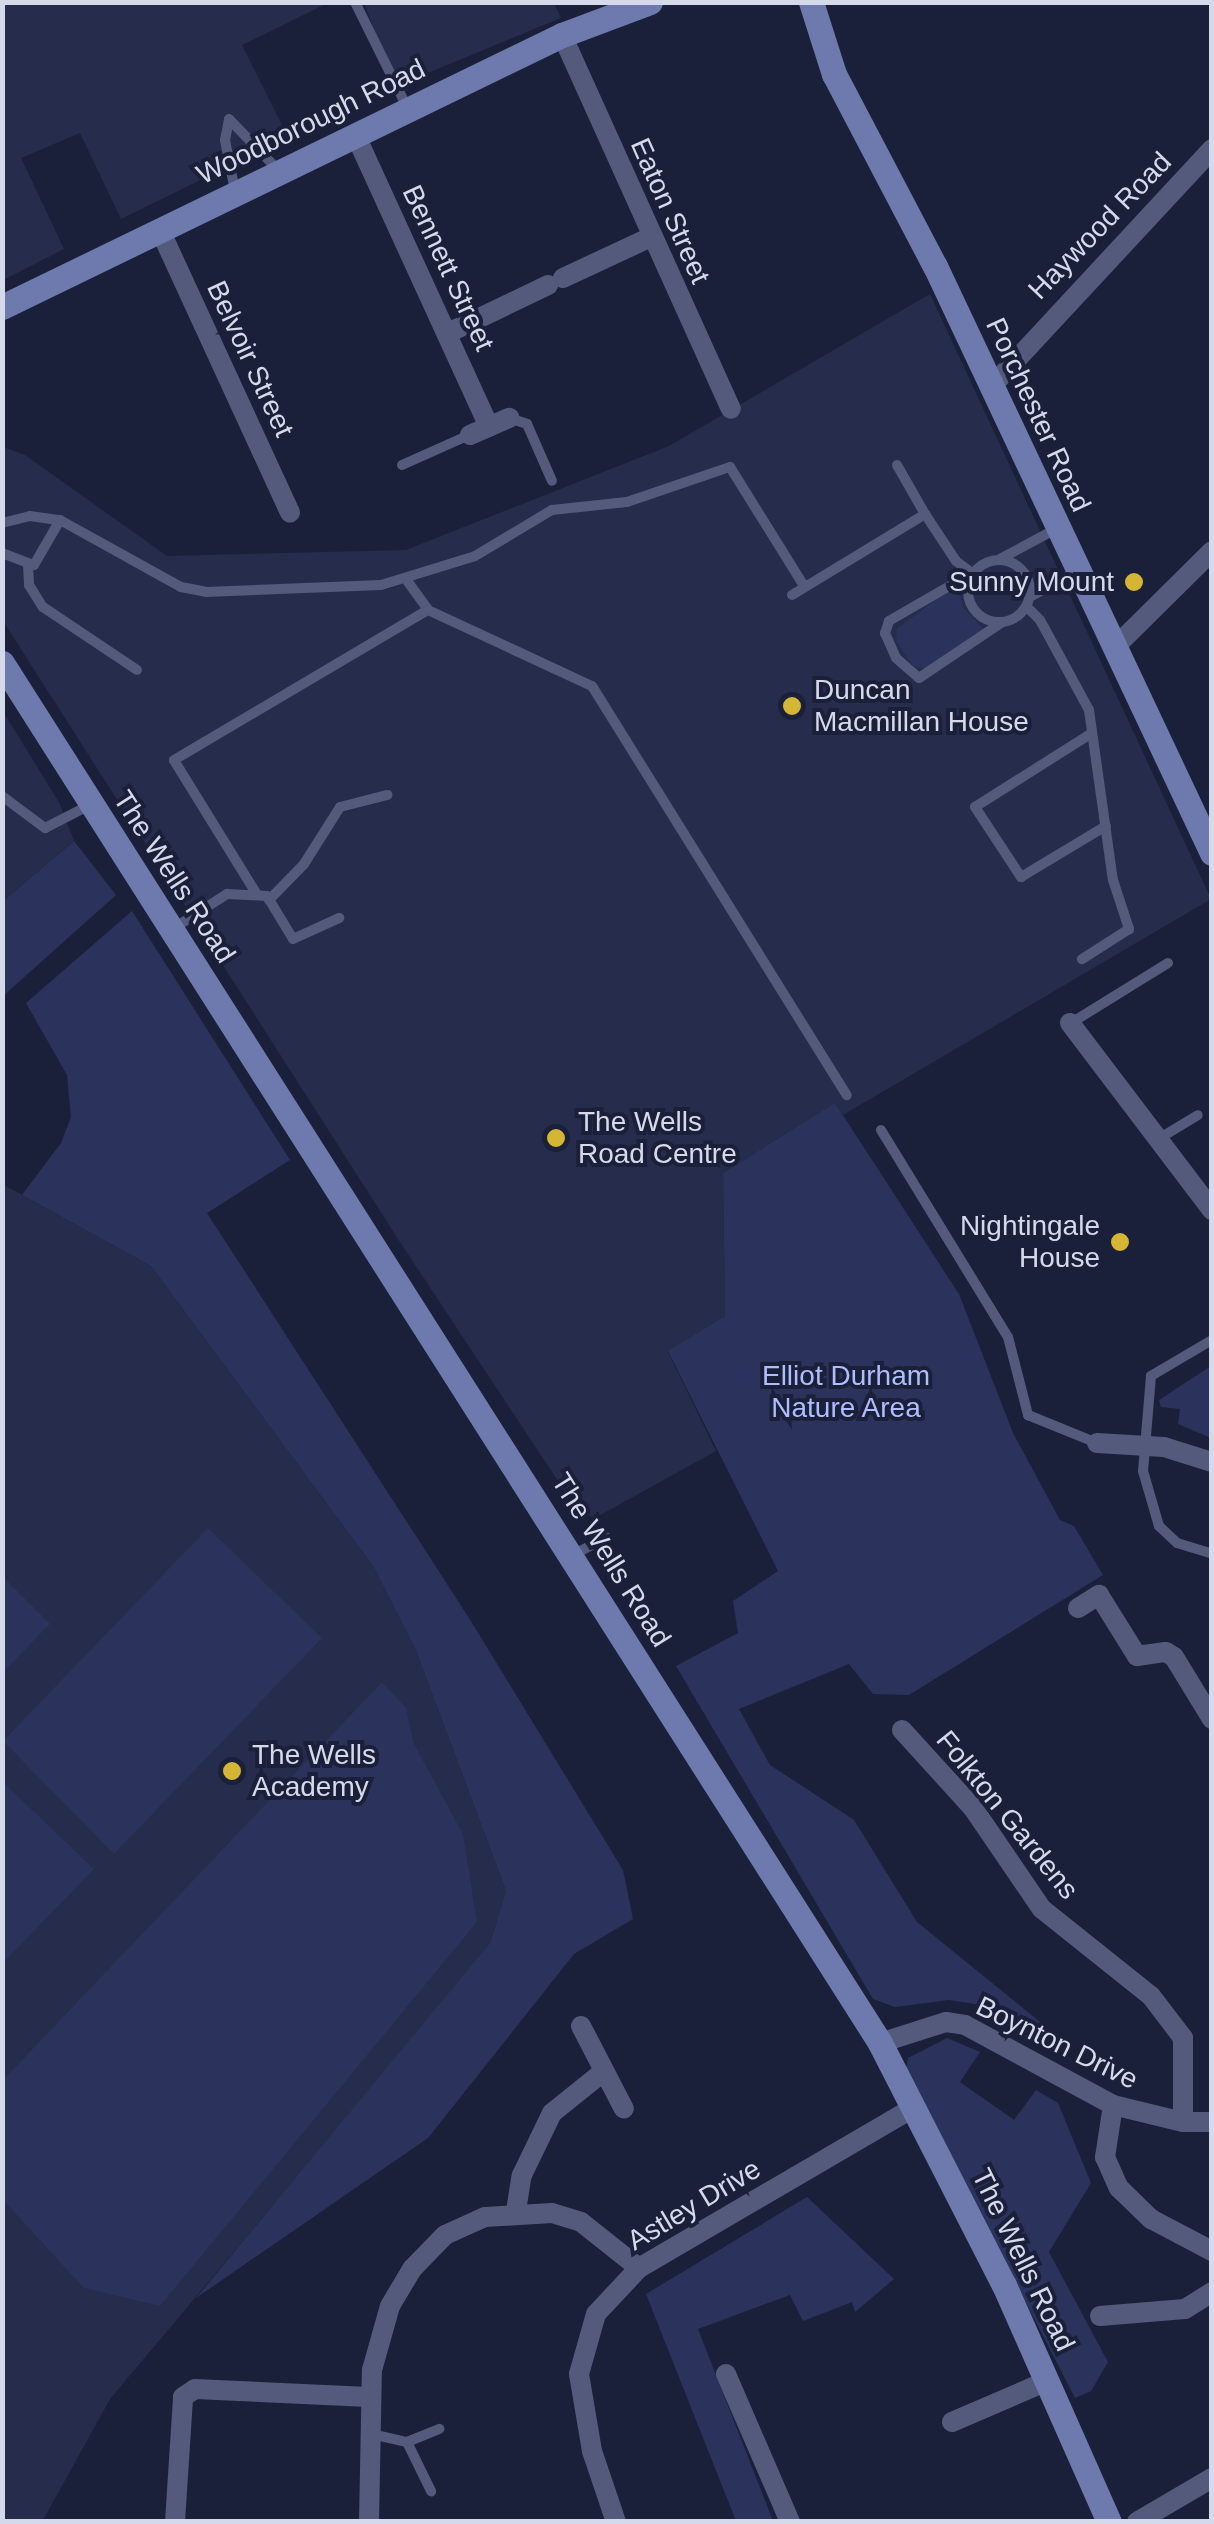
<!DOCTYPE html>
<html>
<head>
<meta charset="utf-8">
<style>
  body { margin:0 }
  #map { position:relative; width:1214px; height:2524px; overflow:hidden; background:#1b203a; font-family:Arial,sans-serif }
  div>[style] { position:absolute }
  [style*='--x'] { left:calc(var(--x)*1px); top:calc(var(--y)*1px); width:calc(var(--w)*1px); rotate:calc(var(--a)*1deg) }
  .built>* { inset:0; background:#262c4b }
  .green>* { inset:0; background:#2b325b }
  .lane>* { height:10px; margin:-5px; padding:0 5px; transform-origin:5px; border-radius:5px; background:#535a7b }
  .lane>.ring { margin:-5px; padding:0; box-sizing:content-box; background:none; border:10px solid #535a7b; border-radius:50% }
  .street>* { height:20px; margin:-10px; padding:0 10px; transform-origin:10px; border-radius:10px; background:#535a7b }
  .secondary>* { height:25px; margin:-12.5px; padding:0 12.5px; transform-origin:12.5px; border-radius:12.5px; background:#6e79ad }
  .dots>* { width:28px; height:28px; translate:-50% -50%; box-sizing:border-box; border:5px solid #1b203a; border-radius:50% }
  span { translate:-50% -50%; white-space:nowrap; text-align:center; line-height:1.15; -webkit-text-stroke:8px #1b203a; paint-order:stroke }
  .street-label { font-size:28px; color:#d5daeb }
  .poi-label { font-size:28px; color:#d5daeb }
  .right { translate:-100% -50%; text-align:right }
  .left { translate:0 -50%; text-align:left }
  .park-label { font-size:28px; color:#afbdfc }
  .frame { position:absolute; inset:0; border:5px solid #d5daeb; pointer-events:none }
</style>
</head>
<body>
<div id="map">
  <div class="built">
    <i style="clip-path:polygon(2px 3px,328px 3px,242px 45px,288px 137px,121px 219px,80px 133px,21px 158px,64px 249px,3px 280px)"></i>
    <i style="clip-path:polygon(364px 3px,554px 3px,561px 18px,396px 86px)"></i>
    <i style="clip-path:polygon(930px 294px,1211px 899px,843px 1115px,836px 1104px,723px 1173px,725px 1316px,668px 1352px,716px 1451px,595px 1518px,578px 1511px,398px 1239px,3px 621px,3px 447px,25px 455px,167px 556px,406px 550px,669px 446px)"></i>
    <i style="clip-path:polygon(2px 710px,60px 804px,74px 841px,3px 901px)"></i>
    <i style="clip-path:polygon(2px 1184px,151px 1266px,373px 1566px,416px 1651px,506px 1891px,490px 1943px,449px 1996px,110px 2399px,42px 2522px,2px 2521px)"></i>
  </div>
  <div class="green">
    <i style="clip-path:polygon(956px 584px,963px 607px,986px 632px,926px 669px,913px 666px,896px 641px,897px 629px)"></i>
    <i style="clip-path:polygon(74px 841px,116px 895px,3px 996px,3px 901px)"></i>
    <i style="clip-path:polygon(132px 911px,290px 1160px,207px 1213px,469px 1618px,623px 1870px,633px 1919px,574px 1954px,428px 2138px,196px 2298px,490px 1943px,506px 1891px,416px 1651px,373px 1566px,151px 1266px,22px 1195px,61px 1143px,71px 1117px,67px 1075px,26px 1003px)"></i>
    <i style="clip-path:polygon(835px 1103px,959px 1294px,1013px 1433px,1060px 1520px,1074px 1526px,1103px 1575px,909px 1695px,873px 1694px,849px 1664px,739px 1709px,770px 1765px,854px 1820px,917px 1922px,1056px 2035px,1047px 2049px,988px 2006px,949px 2000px,895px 2007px,873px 1999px,676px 1666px,738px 1633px,733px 1601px,778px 1571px,668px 1351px,725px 1316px,723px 1173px)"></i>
    <i style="clip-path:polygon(1211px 1366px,1211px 1438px,1178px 1424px,1180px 1409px,1161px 1407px,1159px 1400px)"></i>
    <i style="clip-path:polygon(208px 1528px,322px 1638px,114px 1854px,3px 1741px)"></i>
    <i style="clip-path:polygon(3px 1577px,50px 1624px,3px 1672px)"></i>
    <i style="clip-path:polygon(382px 1682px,406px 1708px,414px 1744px,463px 1834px,477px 1922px,160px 2306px,84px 2288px,3px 2200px,3px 2080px)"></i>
    <i style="clip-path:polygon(2px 1781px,94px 1869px,3px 1963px,2px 1963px)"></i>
    <i style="clip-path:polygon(947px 2038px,980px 2052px,960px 2082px,1014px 2120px,1036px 2090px,1058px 2103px,1091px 2183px,1049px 2252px,1108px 2362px,1091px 2391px,1075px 2398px,906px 2069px,908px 2058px)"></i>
    <i style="clip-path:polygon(807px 2197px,894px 2279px,855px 2312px,852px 2302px,803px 2321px,790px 2295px,698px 2329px,773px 2521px,736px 2521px,646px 2294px)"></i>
  </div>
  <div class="lane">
    <i style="--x:355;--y:2;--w:117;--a:63.7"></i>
    <i style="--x:235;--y:191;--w:52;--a:-101.1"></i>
    <i style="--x:225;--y:140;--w:21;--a:-79"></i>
    <i style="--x:229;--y:119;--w:72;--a:46.1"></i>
    <i style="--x:509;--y:418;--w:19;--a:18"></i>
    <i style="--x:527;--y:424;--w:62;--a:66.3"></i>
    <i style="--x:402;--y:465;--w:73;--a:-24.1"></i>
    <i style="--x:897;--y:465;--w:56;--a:60.3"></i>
    <i style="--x:2;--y:523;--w:29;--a:-14"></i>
    <i style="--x:30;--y:516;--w:30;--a:8"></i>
    <i style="--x:60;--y:520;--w:138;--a:29"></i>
    <i style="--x:181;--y:587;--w:25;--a:11"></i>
    <i style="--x:206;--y:592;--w:175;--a:-2.3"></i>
    <i style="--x:381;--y:585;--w:98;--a:-17.1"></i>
    <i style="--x:475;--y:556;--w:90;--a:-30.9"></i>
    <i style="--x:552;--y:510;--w:75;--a:-6.1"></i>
    <i style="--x:627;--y:502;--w:109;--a:-18.8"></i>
    <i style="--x:730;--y:467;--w:140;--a:58.1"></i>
    <i style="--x:2;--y:553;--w:34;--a:21"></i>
    <i style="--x:34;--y:565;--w:52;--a:-60"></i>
    <i style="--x:1000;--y:559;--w:64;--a:-28.2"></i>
    <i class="ring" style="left:968px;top:560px;width:52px;height:52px"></i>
    <i style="--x:28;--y:565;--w:20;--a:87"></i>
    <i style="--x:29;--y:585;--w:26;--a:58"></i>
    <i style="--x:43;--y:607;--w:113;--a:33.8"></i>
    <i style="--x:972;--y:573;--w:96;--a:150"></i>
    <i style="--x:889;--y:621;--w:13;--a:108"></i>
    <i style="--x:885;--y:633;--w:27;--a:66"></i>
    <i style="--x:896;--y:658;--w:30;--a:41"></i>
    <i style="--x:919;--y:678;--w:99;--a:-33.9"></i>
    <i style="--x:408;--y:582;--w:34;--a:54"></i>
    <i style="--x:428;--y:610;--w:181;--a:24.9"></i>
    <i style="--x:592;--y:686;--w:482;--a:58.1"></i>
    <i style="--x:792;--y:595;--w:156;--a:-31.3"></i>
    <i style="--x:925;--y:514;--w:56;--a:56.6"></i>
    <i style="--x:956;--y:561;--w:20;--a:37"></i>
    <i style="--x:1030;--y:597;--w:54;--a:-29"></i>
    <i style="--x:1027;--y:607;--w:18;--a:45"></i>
    <i style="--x:1040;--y:620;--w:102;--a:61.4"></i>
    <i style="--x:1089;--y:710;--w:172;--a:82"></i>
    <i style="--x:1113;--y:880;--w:52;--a:71.9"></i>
    <i style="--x:1129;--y:929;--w:56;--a:147.4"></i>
    <i style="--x:1092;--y:733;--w:138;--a:147.7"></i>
    <i style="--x:975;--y:807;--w:84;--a:56.7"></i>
    <i style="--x:1021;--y:877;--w:99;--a:-31"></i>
    <i style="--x:2;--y:796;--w:54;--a:36.7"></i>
    <i style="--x:45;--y:828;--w:51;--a:-27.1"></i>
    <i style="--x:256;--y:893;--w:156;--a:-121.7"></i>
    <i style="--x:174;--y:760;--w:295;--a:-30.6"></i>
    <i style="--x:269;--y:900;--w:50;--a:-45.8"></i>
    <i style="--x:304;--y:864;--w:67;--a:-57.7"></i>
    <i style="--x:340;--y:807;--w:49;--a:-14.3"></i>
    <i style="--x:171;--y:930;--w:67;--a:-32.7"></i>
    <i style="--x:227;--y:894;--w:40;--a:2.9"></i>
    <i style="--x:267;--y:896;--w:50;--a:58.8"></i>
    <i style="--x:293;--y:939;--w:51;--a:-24.5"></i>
    <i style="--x:1071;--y:1023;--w:114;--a:-31.7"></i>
    <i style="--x:881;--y:1130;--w:243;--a:58.5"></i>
    <i style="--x:1008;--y:1337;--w:81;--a:75.6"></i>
    <i style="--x:1028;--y:1415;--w:74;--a:22.1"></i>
    <i style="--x:1160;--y:1138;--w:44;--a:-31.2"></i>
    <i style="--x:1212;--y:1340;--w:71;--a:149.5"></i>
    <i style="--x:1151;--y:1376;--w:95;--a:94.8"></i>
    <i style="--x:1143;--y:1471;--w:57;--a:73.8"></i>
    <i style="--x:1159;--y:1526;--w:25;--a:43"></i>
    <i style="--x:1177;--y:1543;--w:37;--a:17"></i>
    <i style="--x:573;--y:1555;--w:38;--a:-28"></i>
    <i style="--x:367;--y:2433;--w:41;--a:12.7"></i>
    <i style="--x:407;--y:2442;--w:55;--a:63.9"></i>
    <i style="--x:407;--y:2442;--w:35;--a:-22"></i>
  </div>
  <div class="street">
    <i style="--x:562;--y:35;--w:410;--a:65.7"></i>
    <i style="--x:355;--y:134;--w:322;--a:65.4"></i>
    <i style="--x:160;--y:230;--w:311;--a:65.3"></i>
    <i style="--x:563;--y:278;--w:97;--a:-25"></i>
    <i style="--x:448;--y:333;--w:111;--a:-25.6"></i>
    <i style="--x:991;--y:387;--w:325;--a:-47.1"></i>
    <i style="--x:470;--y:435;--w:43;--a:-23.6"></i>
    <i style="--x:1115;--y:647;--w:136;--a:-44.7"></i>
    <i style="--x:1070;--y:1023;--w:235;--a:52.8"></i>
    <i style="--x:1097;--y:1443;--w:67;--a:3.4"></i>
    <i style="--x:1164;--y:1447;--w:50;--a:17.4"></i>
    <i style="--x:1078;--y:1608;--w:25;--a:-32"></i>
    <i style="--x:1099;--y:1595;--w:72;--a:58.1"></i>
    <i style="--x:1137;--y:1656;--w:29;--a:-8"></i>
    <i style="--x:1166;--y:1652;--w:9;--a:32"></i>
    <i style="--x:1174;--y:1657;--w:73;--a:58.5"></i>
    <i style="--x:902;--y:1730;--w:105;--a:47.7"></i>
    <i style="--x:973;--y:1808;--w:122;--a:55.7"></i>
    <i style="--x:1042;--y:1909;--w:139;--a:38.6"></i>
    <i style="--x:1151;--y:1996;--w:53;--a:52.7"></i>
    <i style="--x:1183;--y:2038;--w:84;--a:90"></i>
    <i style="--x:581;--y:2026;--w:93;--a:62.6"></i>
    <i style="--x:880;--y:2043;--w:69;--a:-17.7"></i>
    <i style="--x:946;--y:2022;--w:19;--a:9"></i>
    <i style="--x:965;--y:2025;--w:168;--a:28.4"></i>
    <i style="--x:1113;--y:2105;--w:72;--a:13.7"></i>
    <i style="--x:1183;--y:2122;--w:29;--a:0"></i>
    <i style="--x:1113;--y:2105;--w:53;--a:98.7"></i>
    <i style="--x:1105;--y:2157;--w:34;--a:66"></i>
    <i style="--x:1119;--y:2188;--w:45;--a:44.1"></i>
    <i style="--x:1151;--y:2219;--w:69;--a:27.7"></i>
    <i style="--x:516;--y:2211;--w:36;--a:-81"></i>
    <i style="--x:522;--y:2175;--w:69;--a:-64.2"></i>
    <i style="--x:552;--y:2113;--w:65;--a:-38.8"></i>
    <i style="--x:1100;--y:2316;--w:85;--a:-4.7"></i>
    <i style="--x:1185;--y:2309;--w:32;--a:-32"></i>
    <i style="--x:726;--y:2374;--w:161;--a:66.6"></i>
    <i style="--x:952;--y:2422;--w:103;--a:-23.3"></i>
    <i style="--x:175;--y:2522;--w:125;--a:-86.3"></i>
    <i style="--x:183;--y:2397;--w:14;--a:-34"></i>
    <i style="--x:195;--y:2389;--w:174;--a:2.6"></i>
    <i style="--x:369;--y:2522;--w:152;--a:-88.9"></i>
    <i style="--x:372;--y:2370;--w:66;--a:-74.3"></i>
    <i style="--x:390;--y:2306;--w:43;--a:-59.3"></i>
    <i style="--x:412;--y:2269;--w:47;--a:-45.9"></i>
    <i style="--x:445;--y:2235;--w:44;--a:-24.2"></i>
    <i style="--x:485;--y:2217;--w:67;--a:-3.4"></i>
    <i style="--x:552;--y:2213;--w:30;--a:17"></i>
    <i style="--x:581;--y:2222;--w:74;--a:38.4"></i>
    <i style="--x:616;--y:2522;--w:75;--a:-108.7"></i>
    <i style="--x:592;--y:2451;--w:78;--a:-99.6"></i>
    <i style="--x:579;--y:2374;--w:62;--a:-74.2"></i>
    <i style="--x:596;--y:2314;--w:63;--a:-46.9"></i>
    <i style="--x:639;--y:2268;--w:319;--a:-30.3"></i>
    <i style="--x:1137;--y:2522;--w:87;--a:-30.4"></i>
  </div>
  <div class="secondary">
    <i style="--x:811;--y:2;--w:76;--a:72.3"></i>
    <i style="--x:834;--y:74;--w:217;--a:62.3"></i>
    <i style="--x:935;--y:266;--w:649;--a:64.74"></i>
    <i style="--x:2;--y:307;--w:623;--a:-25.91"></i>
    <i style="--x:562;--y:35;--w:94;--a:-20.6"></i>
    <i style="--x:2;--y:663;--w:1636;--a:57.53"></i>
    <i style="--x:880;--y:2043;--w:272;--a:62.9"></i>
    <i style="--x:1004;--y:2285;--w:259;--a:66.1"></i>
  </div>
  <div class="dots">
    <i style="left:1134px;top:582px;background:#d5b534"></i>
    <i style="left:792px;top:706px;background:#d5b534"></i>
    <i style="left:556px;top:1138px;background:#d5b534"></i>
    <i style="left:1120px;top:1242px;background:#d5b534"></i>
    <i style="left:232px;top:1771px;background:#d5b534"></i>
  </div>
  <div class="street-label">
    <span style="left:311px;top:122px;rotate:-26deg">Woodborough Road</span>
    <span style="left:670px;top:211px;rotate:66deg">Eaton Street</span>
    <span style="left:1100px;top:226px;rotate:-46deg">Haywood Road</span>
    <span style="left:448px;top:268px;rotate:65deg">Bennett Street</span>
    <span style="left:250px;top:359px;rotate:65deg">Belvoir Street</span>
    <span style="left:1038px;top:415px;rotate:65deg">Porchester Road</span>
    <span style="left:174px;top:877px;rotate:57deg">The Wells Road</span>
    <span style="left:611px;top:1560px;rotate:58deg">The Wells Road</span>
    <span style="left:1007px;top:1815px;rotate:51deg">Folkton Gardens</span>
    <span style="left:1057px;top:2043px;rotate:26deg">Boynton Drive</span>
    <span style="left:694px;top:2205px;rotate:-31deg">Astley Drive</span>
    <span style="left:1023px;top:2260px;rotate:64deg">The Wells Road</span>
  </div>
  <div class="poi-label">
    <span class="right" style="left:1114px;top:582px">Sunny Mount</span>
    <span class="left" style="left:814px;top:706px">Duncan<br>Macmillan House</span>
    <span class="left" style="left:578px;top:1138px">The Wells<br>Road Centre</span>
    <span class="right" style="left:1100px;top:1242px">Nightingale<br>House</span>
    <span class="left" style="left:252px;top:1771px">The Wells<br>Academy</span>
  </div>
  <div class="park-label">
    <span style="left:846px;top:1392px">Elliot Durham<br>Nature Area</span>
  </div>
  <div class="frame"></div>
</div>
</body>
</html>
